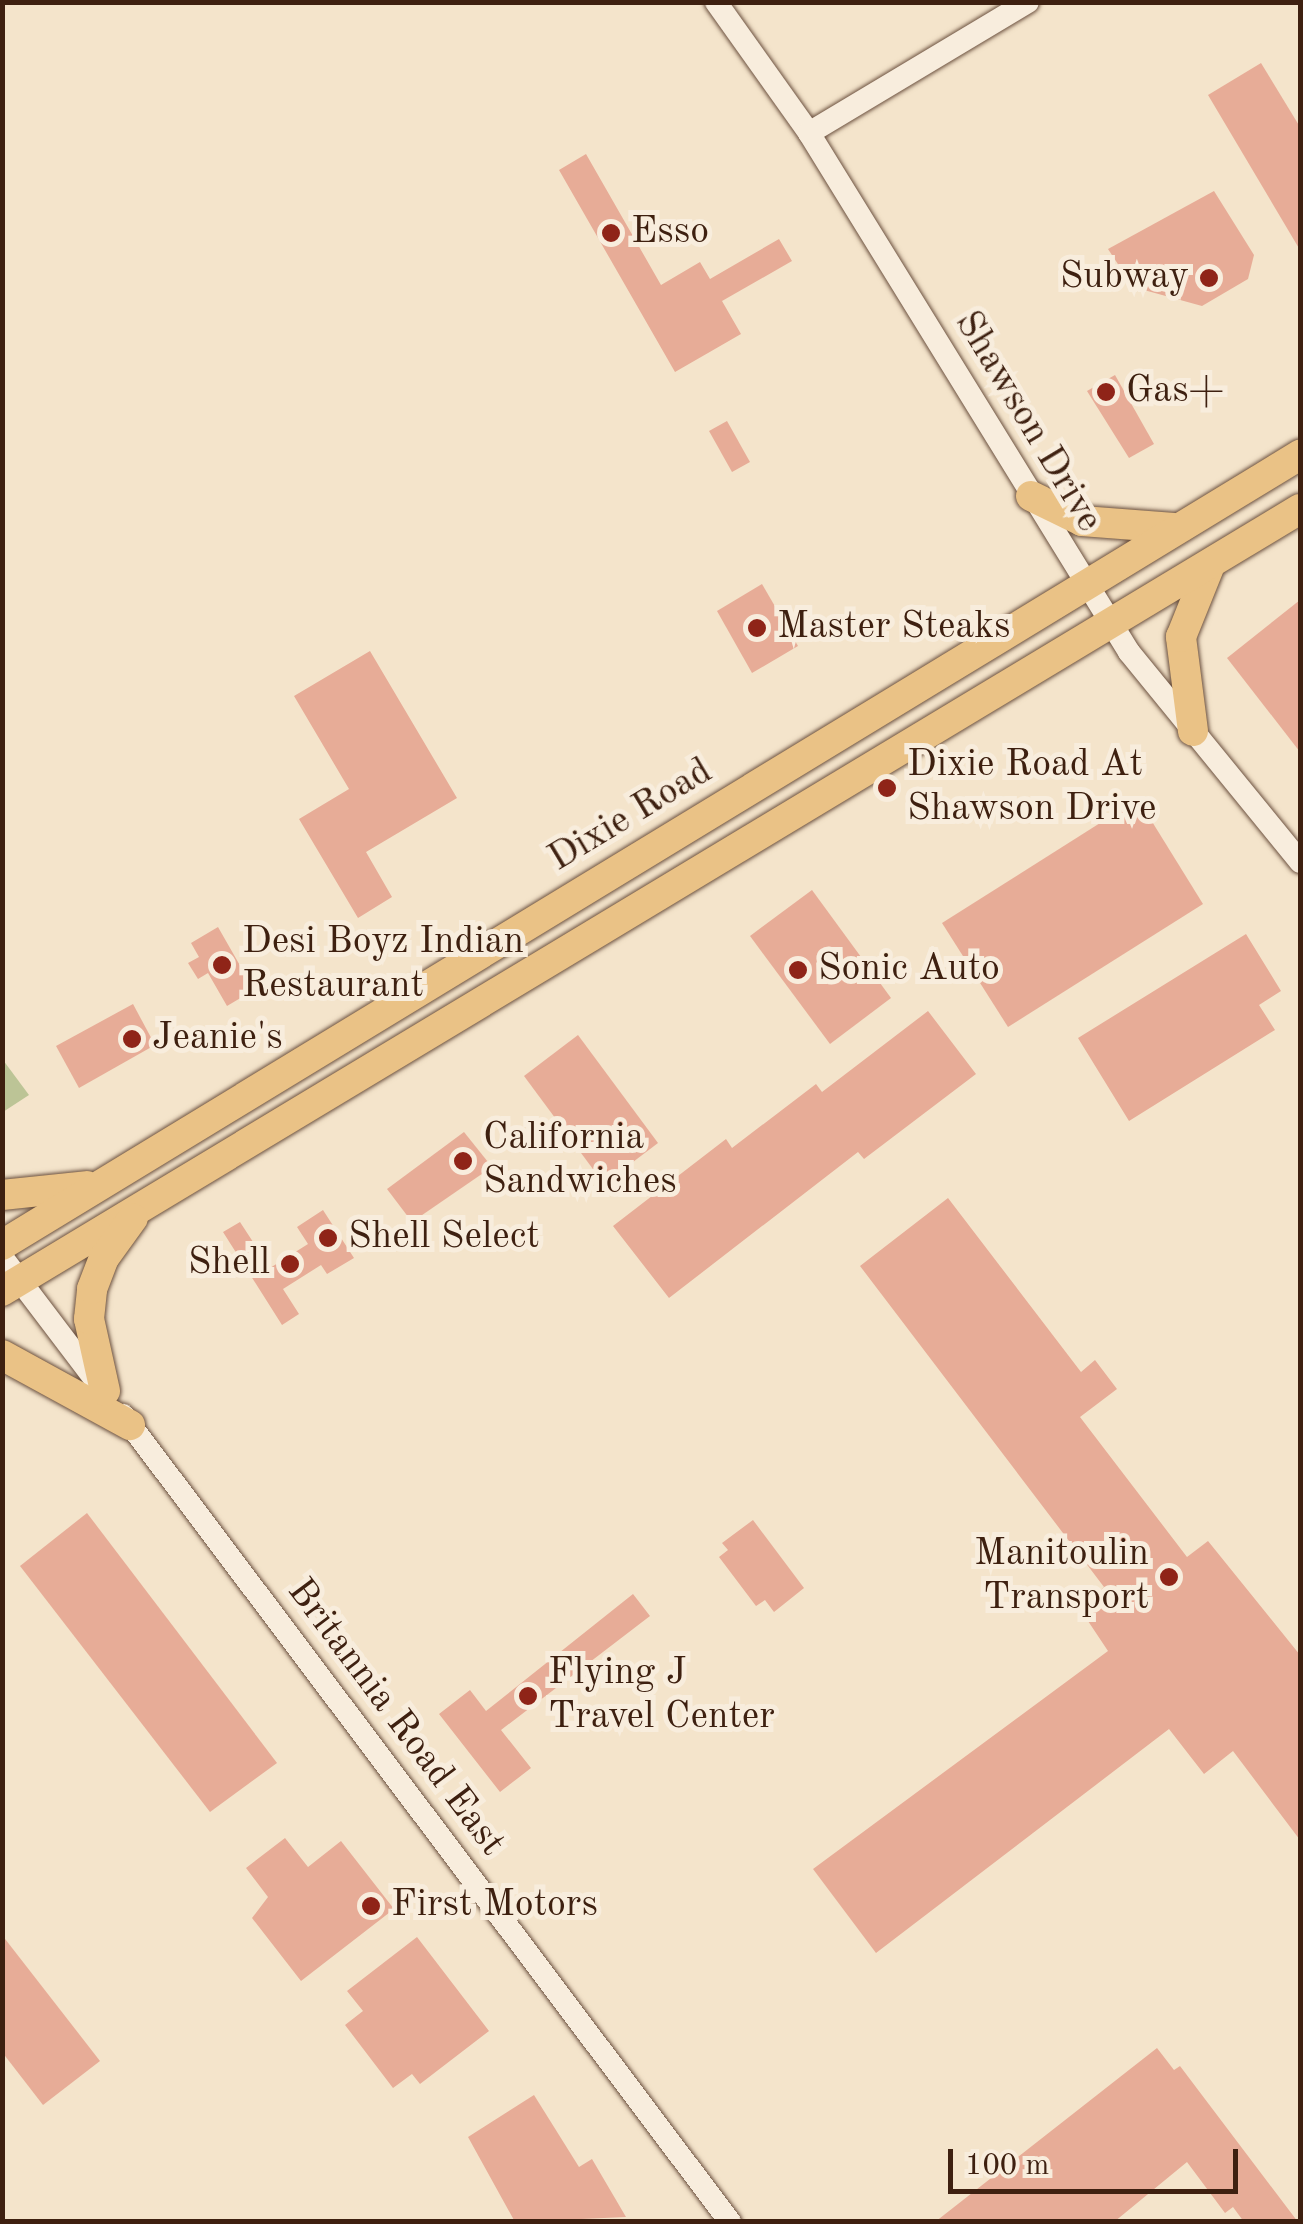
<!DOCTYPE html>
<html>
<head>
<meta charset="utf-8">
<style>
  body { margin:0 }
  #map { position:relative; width:1303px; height:2224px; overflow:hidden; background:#f4e4cb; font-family:"Old Standard TT",serif }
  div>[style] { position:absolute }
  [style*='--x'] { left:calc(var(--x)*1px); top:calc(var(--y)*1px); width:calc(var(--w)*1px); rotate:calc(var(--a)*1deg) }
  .green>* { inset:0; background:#bcc496 }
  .building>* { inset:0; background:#e7ac97 }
  .roads { filter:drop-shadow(0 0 2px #6c513f) drop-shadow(0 0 2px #6c513f) }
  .minor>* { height:22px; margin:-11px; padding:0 11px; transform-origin:11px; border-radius:11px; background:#f8eddd }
  .major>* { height:30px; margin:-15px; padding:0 15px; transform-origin:15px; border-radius:15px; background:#eac286 }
  .dots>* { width:28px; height:28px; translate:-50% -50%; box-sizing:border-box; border:5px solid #f8eddd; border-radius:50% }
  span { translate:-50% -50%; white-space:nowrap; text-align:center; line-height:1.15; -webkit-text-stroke:10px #f8eddd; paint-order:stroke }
  .poi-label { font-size:38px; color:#3e2010 }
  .left { translate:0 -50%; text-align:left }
  .right { translate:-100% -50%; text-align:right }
  .street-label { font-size:38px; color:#3e2010 }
  .frame { position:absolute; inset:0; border:5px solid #3e2010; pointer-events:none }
  .scale { position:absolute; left:948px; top:2149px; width:290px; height:45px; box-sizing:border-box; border:5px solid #3e2010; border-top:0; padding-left:12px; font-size:30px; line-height:35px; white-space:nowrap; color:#3e2010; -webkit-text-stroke:8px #f8eddd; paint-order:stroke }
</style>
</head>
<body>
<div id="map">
  <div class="green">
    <i style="clip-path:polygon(3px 1060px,29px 1095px,3px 1112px)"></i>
  </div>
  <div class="building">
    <i style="clip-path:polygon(1261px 63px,1300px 127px,1300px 250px,1208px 95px)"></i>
    <i style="clip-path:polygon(586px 154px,661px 285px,700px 262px,710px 279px,779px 239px,792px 261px,722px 301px,741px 334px,675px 372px,559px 170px)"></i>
    <i style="clip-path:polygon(1214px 191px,1254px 255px,1248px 279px,1202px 306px,1133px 287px,1108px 249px)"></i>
    <i style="clip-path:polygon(1115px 375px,1154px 444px,1129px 458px,1087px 391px)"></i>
    <i style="clip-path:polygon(727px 421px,750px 462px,732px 472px,709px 431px)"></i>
    <i style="clip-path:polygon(762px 584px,798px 646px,752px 673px,717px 611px)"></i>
    <i style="clip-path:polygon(1300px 600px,1300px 752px,1227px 658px)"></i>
    <i style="clip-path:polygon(370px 651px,457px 798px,366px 852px,392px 897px,358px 918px,299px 819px,349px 789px,294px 696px)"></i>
    <i style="clip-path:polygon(1138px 799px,1203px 904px,1008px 1027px,942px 923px)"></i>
    <i style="clip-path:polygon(812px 890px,891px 998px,830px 1044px,750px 936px)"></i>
    <i style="clip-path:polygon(218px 927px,254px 990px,227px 1006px,208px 973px,198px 979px,188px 963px,199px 957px,191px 943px)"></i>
    <i style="clip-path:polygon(1246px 934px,1281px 991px,1259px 1005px,1275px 1030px,1129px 1121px,1078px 1038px)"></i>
    <i style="clip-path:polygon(133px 1004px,155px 1045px,79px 1088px,56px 1046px)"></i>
    <i style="clip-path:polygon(928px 1011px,976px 1074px,864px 1159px,858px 1152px,669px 1298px,613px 1226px,726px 1139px,732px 1148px,816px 1084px,822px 1092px)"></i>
    <i style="clip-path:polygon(578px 1035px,658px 1143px,604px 1184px,524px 1076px)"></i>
    <i style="clip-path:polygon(464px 1132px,492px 1167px,412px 1222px,387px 1189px)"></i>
    <i style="clip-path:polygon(948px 1198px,1081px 1372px,1095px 1360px,1117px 1389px,1080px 1417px,1187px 1557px,1208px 1541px,1300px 1655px,1300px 1840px,1233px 1751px,1204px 1774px,1169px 1729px,876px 1953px,813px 1869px,1108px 1651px,1080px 1609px,1104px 1587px,860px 1266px)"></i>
    <i style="clip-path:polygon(323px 1210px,354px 1258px,327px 1274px,321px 1265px,283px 1289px,299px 1314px,282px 1325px,223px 1232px,240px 1222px,270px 1268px,308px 1244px,297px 1227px)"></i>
    <i style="clip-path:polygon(87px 1513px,277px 1763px,210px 1812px,20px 1566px)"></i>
    <i style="clip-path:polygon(753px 1520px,804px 1588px,774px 1612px,765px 1600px,756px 1606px,719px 1557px,728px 1550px,722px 1543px)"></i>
    <i style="clip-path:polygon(633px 1594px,650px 1616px,501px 1730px,531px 1768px,500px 1792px,439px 1714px,470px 1690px,486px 1711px)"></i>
    <i style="clip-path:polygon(285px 1838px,308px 1867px,341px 1841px,394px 1909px,301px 1981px,252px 1918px,268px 1897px,246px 1868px)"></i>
    <i style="clip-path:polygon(2px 1935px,100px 2061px,43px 2105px,2px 2052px)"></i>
    <i style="clip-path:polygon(417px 1937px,489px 2031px,420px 2084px,412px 2074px,393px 2088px,345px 2025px,363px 2011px,347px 1991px)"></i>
    <i style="clip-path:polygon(1157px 2048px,1174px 2070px,1180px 2066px,1298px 2222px,1244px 2222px,1233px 2207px,1225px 2213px,1187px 2162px,1114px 2222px,935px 2222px)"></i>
    <i style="clip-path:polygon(534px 2095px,579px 2167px,592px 2159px,626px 2217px,515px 2222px,468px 2137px)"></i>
  </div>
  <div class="roads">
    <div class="minor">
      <i style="--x:716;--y:2;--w:161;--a:54.6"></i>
      <i style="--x:809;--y:133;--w:610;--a:58.34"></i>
      <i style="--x:1129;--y:652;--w:271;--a:50.8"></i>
      <i style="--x:809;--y:133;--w:255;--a:-30.9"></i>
      <i style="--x:2;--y:1257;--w:162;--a:52.8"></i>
      <i style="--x:123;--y:1415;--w:1010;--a:53.05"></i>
    </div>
    <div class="major">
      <i style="--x:1031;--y:496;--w:57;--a:26.1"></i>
      <i style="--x:1082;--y:521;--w:92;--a:4.4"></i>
      <i style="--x:1193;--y:731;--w:95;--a:-97.3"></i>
      <i style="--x:1181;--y:637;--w:78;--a:-68.1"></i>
      <i style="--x:2;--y:1195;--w:85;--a:-6"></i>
      <i style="--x:2;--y:1245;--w:1520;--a:-31.33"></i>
      <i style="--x:2;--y:1291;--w:1515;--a:-31.07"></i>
      <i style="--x:2;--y:1355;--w:146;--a:28.7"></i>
      <i style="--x:105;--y:1391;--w:74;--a:-102.5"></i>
      <i style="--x:89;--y:1319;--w:30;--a:-84"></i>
      <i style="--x:92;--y:1289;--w:33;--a:-69"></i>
      <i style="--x:104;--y:1258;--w:49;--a:-54.1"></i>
    </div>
  </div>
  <div class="dots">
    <i style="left:611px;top:233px;background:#8f2418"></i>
    <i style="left:1209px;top:278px;background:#8f2418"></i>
    <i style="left:1106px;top:392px;background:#8f2418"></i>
    <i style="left:757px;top:628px;background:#8f2418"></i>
    <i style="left:887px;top:788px;background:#8f2418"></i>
    <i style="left:222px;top:965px;background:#8f2418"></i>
    <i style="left:798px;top:970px;background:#8f2418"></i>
    <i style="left:132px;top:1039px;background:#8f2418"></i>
    <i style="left:463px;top:1161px;background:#8f2418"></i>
    <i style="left:328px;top:1238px;background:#8f2418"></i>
    <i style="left:290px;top:1264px;background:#8f2418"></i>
    <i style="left:1169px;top:1577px;background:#8f2418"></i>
    <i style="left:528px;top:1696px;background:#8f2418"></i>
    <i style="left:371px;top:1906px;background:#8f2418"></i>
  </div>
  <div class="poi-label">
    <span class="left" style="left:631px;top:233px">Esso</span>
    <span class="right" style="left:1189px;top:278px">Subway</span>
    <span class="left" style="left:1126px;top:392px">Gas+</span>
    <span class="left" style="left:777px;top:628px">Master Steaks</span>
    <span class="left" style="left:907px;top:788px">Dixie Road At<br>Shawson Drive</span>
    <span class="left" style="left:242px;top:965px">Desi Boyz Indian<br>Restaurant</span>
    <span class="left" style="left:818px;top:970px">Sonic Auto</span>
    <span class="left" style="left:152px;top:1039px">Jeanie's</span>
    <span class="left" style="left:483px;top:1161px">California<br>Sandwiches</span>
    <span class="left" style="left:348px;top:1238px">Shell Select</span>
    <span class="right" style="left:270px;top:1264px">Shell</span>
    <span class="right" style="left:1149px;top:1577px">Manitoulin<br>Transport</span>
    <span class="left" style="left:548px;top:1696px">Flying J<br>Travel Center</span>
    <span class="left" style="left:391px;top:1906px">First Motors</span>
  </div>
  <div class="street-label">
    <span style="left:1027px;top:422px;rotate:59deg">Shawson Drive</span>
    <span style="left:631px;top:816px;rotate:-31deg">Dixie Road</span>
    <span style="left:395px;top:1718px;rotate:53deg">Britannia Road East</span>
  </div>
  <div class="frame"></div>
  <div class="scale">100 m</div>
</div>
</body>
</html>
